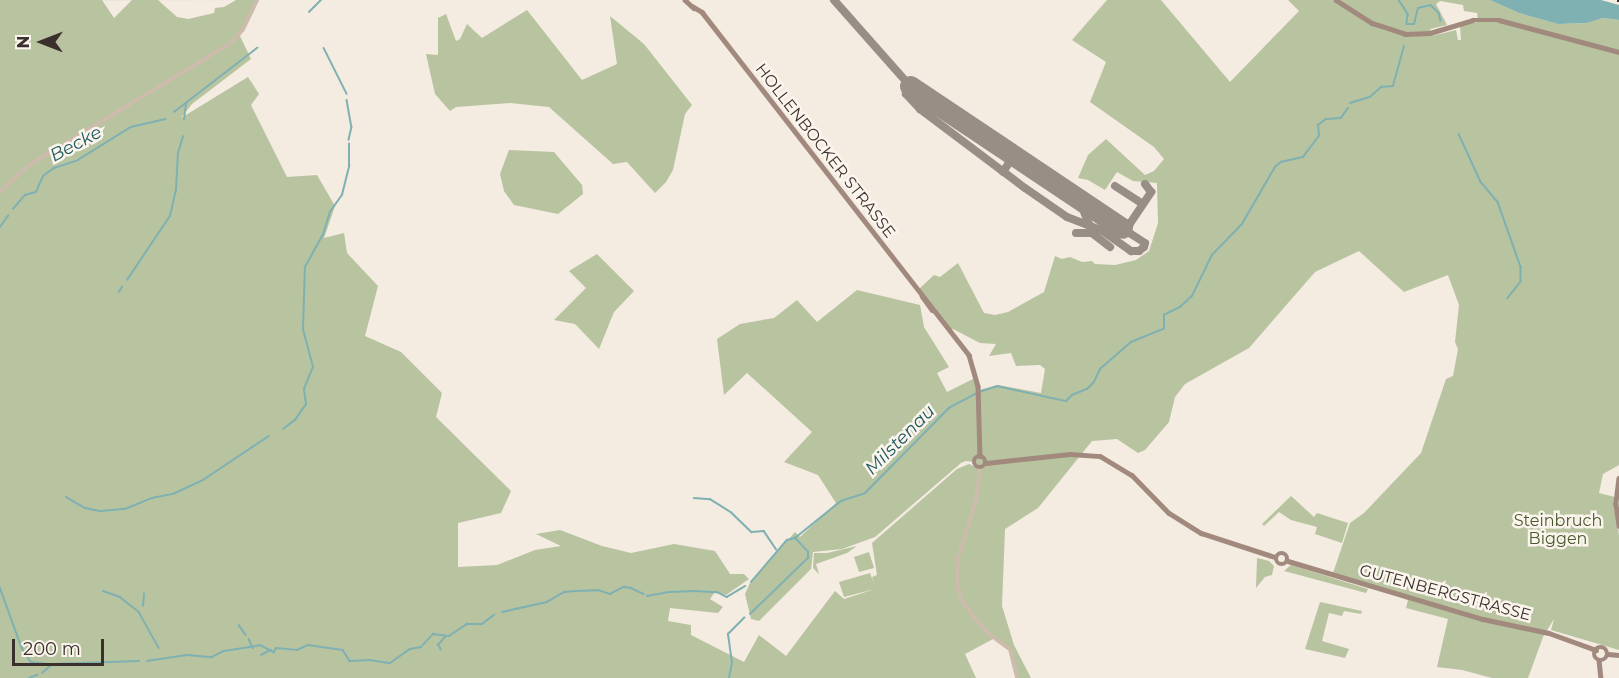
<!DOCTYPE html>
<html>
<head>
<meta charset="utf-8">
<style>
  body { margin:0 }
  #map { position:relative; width:1619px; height:678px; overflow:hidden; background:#f4ebe1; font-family:Montserrat,sans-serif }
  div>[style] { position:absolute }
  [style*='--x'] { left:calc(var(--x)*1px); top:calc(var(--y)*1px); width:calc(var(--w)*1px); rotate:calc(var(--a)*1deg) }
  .green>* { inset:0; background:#b8c4a0 }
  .water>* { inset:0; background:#7fb0b2 }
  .stream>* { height:1.5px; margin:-0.75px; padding:0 0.75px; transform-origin:0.75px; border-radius:0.75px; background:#7fb0b2 }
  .taxiway>* { height:8px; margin:-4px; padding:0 4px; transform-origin:4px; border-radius:4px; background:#988e86 }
  .runway>* { height:21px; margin:-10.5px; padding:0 10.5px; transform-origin:10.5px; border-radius:10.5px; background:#988e86 }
  .tertiary>* { height:4px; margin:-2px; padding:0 2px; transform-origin:2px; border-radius:2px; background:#cdbbac }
  .secondary>* { height:4.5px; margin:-2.25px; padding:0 2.25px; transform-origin:2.25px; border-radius:2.25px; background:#a18a7d }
  .secondary>.ring { margin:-2.25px; padding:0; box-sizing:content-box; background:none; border:4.5px solid #a18a7d; border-radius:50% }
  .rail>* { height:4px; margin-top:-2px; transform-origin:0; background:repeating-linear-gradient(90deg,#fbf5ee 0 4.5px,#3b302b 0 9px); box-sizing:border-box; border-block:2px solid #3b302b }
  span { translate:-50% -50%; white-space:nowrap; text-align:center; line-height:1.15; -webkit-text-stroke:5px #fbf5ee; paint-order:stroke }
  .street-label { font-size:16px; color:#3b302b }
  .park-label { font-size:16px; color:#4a5a2e }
  .water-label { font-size:18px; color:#1f5a5e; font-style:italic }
  .north { position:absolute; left:12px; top:12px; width:60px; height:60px; -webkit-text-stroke:4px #fbf5ee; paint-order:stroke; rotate:270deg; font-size:16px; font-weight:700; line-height:24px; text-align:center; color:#3b302b }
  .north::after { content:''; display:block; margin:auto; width:21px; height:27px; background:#3b302b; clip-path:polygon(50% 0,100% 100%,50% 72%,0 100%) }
  .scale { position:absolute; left:12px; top:639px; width:92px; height:27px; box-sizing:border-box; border:3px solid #3b302b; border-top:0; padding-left:8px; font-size:18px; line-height:21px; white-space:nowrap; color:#3b302b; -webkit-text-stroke:4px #fbf5ee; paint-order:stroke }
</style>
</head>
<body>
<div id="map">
  <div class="green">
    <i style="clip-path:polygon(evenodd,0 0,102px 0,114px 18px,132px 0,158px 0,177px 17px,188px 19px,214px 13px,215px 8px,224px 7px,236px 0,258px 0,240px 36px,251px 59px,192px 104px,181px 118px,248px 77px,259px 94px,251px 105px,287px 177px,317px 175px,335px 206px,324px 238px,344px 233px,347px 253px,378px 286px,365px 336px,401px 352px,442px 393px,436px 417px,511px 491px,501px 513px,458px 523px,458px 567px,497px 565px,535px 550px,561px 546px,536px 534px,560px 530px,602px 546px,631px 553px,674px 544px,715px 551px,730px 574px,744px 574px,749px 579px,726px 595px,715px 592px,710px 599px,723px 607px,718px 613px,670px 608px,668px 621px,691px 625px,691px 635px,744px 662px,759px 635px,786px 656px,835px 591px,844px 599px,875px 589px,844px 597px,839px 582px,870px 573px,874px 584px,872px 577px,877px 575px,872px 543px,957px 469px,969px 464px,976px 467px,974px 462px,966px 461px,961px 463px,875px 537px,842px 549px,813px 552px,811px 569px,759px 621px,751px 619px,745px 594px,750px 583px,795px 532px,800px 537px,836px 503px,818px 475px,784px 462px,812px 432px,747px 373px,724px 395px,717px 339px,740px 324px,774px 318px,797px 300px,817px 322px,857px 290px,920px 305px,924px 327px,949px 367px,937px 373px,947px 392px,977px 377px,979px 390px,998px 385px,1041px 393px,1045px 369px,1040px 365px,1016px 366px,1011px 353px,989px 356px,996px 344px,980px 343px,953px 329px,949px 330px,918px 290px,934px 275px,940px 277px,958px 263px,984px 313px,995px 315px,1008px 312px,1044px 292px,1055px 256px,1062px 259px,1070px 257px,1082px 262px,1092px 261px,1095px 264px,1115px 265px,1136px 260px,1149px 251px,1158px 223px,1157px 183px,1133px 181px,1117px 172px,1105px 190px,1088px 180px,1078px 178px,1088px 155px,1106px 139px,1145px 175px,1154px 171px,1164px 159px,1154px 147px,1090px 102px,1106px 62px,1072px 40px,1107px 0,1161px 0,1230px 82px,1299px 11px,1288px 0,1490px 0,1519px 13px,1558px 24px,1587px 23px,1603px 18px,1619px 20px,1619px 465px,1603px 474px,1599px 493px,1615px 497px,1619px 536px,1619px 650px,1551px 630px,1554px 619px,1543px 637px,1528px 678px,1492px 678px,1462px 670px,1437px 667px,1448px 619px,1406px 608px,1408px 600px,1333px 573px,1350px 523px,1364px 513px,1421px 453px,1446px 379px,1453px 376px,1458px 349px,1455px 342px,1459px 305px,1448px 275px,1404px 292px,1359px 251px,1315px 272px,1249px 348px,1185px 384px,1175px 397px,1169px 422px,1145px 450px,1138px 453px,1117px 439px,1092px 441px,1038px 508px,1005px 529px,1002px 606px,1014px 645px,1031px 678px,1019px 678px,1011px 648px,995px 638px,965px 654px,976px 678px,0 678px,0 0,1440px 1px,1463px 5px,1464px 11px,1477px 13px,1478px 22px,1460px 26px,1461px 40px,1458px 40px,1456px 30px,1432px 36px,1430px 29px,1447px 25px,1436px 4px,1440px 1px)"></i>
    <i style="clip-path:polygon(527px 10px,582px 80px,617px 64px,610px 16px,644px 44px,692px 105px,685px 114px,673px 170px,666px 182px,655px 193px,627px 162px,613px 164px,549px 107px,510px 103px,456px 107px,450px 111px,435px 94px,426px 54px,438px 55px,438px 18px,446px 14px,456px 41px,460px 39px,467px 24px,482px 38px)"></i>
    <i style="clip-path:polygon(509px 150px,554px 152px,582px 185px,583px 194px,558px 214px,514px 205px,504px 191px,500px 174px)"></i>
    <i style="clip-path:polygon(597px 254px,634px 291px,614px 312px,599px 349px,575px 324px,554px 320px,586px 288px,569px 271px)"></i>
    <i style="clip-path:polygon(1291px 496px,1314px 517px,1317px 513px,1348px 523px,1342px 543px,1315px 534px,1317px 527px,1291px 520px,1279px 512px,1264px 526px,1262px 524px)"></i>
    <i style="clip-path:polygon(857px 546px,847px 553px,816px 564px,819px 574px,813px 568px,814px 553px,827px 553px)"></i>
    <i style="clip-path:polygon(869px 552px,874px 568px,859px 572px,854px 557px)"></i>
    <i style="clip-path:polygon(1257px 558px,1269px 561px,1274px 566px,1272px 575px,1265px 577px,1256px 588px)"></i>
    <i style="clip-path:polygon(1291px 565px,1368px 589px,1366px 593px,1284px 571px)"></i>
    <i style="clip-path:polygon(1320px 602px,1362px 611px,1361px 614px,1344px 611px,1342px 616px,1329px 613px,1322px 641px,1349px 649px,1345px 658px,1305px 649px)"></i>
  </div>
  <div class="water">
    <i style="clip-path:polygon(1490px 0,1601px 0,1619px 5px,1619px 20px,1603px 18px,1587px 23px,1558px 24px,1519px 13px)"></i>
  </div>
  <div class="stream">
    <i style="--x:1399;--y:0;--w:17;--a:57"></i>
    <i style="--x:1408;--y:14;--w:10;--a:96"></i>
    <i style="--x:1407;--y:24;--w:7;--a:0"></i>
    <i style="--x:1414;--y:24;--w:16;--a:-76"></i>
    <i style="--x:1418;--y:8;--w:13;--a:-13"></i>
    <i style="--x:1431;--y:5;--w:11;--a:45"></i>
    <i style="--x:1439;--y:13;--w:8;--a:76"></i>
    <i style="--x:309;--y:12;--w:17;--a:-45"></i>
    <i style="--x:324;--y:48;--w:51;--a:63.4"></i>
    <i style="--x:347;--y:100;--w:27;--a:80"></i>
    <i style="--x:352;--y:127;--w:13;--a:103"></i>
    <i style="--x:1350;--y:103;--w:21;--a:-17"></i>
    <i style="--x:1370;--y:97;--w:15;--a:-42"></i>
    <i style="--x:1381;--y:87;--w:12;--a:-5"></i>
    <i style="--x:1393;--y:86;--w:41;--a:-74.6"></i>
    <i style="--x:174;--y:112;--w:105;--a:-37.6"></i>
    <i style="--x:184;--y:120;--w:16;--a:-83"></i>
    <i style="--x:1459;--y:134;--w:53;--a:65.4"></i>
    <i style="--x:1481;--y:182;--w:26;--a:50"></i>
    <i style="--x:1498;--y:202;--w:69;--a:70.5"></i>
    <i style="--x:1521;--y:267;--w:15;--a:90"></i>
    <i style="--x:1521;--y:282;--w:21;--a:129"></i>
    <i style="--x:13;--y:209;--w:18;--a:-49"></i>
    <i style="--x:25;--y:195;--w:11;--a:-15"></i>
    <i style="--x:36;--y:192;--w:17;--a:-66"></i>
    <i style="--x:43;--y:176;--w:14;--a:-36"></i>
    <i style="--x:54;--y:168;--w:25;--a:-18"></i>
    <i style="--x:78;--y:160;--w:62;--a:-31.9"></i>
    <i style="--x:131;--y:127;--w:35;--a:-13"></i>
    <i style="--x:0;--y:227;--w:14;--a:-54"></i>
    <i style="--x:127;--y:280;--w:77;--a:-56.1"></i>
    <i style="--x:170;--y:216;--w:27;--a:-77"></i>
    <i style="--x:176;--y:190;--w:37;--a:-87"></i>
    <i style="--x:178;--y:153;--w:17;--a:-73"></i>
    <i style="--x:119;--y:292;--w:6;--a:-59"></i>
    <i style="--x:979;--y:392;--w:19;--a:-18"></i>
    <i style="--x:997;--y:386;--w:71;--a:12.3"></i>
    <i style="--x:1066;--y:401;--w:8;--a:-45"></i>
    <i style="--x:1072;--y:395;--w:16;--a:-22"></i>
    <i style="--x:1087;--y:389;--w:10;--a:-45"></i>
    <i style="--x:1094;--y:382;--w:14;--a:-65"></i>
    <i style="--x:1100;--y:369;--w:41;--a:-41.1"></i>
    <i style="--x:1131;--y:342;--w:35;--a:-22"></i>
    <i style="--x:1164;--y:329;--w:14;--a:-90"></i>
    <i style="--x:1164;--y:315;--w:18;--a:-27"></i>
    <i style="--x:1180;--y:307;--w:16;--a:-43"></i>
    <i style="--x:1192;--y:296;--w:46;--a:-64"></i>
    <i style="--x:1212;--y:255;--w:43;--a:-45.9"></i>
    <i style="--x:1242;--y:224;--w:66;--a:-59.9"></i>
    <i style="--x:1275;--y:167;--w:8;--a:-40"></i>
    <i style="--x:1281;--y:162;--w:23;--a:-13"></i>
    <i style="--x:1303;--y:157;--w:26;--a:-53"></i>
    <i style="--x:1319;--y:136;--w:11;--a:-95"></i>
    <i style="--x:1318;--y:125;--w:10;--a:-37"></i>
    <i style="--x:1326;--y:119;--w:15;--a:-4"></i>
    <i style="--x:1341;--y:118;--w:12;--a:-55"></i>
    <i style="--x:283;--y:429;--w:15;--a:-37"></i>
    <i style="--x:295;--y:420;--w:19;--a:-55"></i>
    <i style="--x:306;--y:404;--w:15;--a:-98"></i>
    <i style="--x:304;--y:389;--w:24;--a:-68"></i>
    <i style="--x:313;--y:367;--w:39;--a:-105"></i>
    <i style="--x:303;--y:329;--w:62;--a:-88.2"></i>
    <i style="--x:305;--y:267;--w:37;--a:-61"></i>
    <i style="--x:323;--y:235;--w:24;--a:-73"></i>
    <i style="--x:330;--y:212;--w:21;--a:-55"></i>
    <i style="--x:342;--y:195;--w:30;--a:-76"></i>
    <i style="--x:349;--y:166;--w:22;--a:-90"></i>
    <i style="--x:66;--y:497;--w:22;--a:30"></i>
    <i style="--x:85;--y:508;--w:16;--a:11"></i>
    <i style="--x:101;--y:511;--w:24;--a:-5"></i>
    <i style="--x:125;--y:509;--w:29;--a:-22"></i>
    <i style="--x:152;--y:498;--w:21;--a:-11"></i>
    <i style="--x:173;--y:494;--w:33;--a:-25"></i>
    <i style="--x:203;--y:480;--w:79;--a:-33.7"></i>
    <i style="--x:694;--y:498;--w:16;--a:4"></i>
    <i style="--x:710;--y:499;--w:25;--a:32"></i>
    <i style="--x:731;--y:512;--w:29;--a:44"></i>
    <i style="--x:752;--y:532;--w:12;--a:-5"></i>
    <i style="--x:764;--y:531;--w:22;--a:56"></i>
    <i style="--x:751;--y:582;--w:55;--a:-49.4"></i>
    <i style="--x:787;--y:540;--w:8;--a:-14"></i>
    <i style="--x:0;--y:587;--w:65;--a:70.2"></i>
    <i style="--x:22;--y:648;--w:17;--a:57"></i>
    <i style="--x:31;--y:662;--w:20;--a:6"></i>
    <i style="--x:51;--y:664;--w:88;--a:-2"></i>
    <i style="--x:103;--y:591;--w:18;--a:19"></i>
    <i style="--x:120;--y:597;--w:24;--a:38"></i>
    <i style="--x:139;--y:612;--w:41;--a:60.9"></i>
    <i style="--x:647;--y:596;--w:22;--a:-10"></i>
    <i style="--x:669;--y:592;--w:26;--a:-2"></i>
    <i style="--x:695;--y:591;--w:22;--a:3"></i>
    <i style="--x:717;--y:592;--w:11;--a:27"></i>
    <i style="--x:727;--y:597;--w:21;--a:-31"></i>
    <i style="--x:143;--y:606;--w:12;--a:-85"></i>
    <i style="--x:502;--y:612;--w:46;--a:-12.5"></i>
    <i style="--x:547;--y:602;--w:20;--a:-30"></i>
    <i style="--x:564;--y:592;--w:11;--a:-5"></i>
    <i style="--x:575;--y:591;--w:23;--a:-2"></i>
    <i style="--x:598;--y:590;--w:13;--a:18"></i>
    <i style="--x:610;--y:594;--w:16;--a:-27"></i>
    <i style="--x:624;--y:587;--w:7;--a:8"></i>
    <i style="--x:631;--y:588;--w:14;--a:25"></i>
    <i style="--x:750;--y:614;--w:81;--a:-44"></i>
    <i style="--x:808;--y:558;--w:6;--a:-90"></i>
    <i style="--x:808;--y:552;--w:19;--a:-133"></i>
    <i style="--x:795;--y:538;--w:59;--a:-38.8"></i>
    <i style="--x:841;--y:501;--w:25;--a:-18"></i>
    <i style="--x:865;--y:493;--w:120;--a:-45.3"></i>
    <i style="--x:949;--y:408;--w:30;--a:-28"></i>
    <i style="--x:239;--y:625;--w:12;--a:55"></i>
    <i style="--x:249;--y:639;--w:10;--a:66"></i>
    <i style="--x:441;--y:650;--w:6;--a:-121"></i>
    <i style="--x:438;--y:645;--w:11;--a:-49"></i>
    <i style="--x:261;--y:655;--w:11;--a:-27"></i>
    <i style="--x:147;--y:661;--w:40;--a:-8.5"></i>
    <i style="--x:187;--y:655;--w:25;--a:5"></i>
    <i style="--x:212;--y:657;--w:13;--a:-27"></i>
    <i style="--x:224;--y:651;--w:36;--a:-9"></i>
    <i style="--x:260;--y:645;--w:16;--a:27"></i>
    <i style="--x:274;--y:652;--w:4;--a:-63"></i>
    <i style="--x:276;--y:648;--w:21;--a:5"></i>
    <i style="--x:297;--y:650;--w:12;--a:-24"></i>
    <i style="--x:308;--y:645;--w:35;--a:8"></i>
    <i style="--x:343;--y:650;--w:13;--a:58"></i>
    <i style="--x:350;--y:661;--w:20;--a:-3"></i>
    <i style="--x:370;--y:660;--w:20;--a:9"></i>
    <i style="--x:390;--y:663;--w:24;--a:-35"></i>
    <i style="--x:410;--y:649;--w:11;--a:-10"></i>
    <i style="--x:421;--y:647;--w:18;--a:-47"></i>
    <i style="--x:433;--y:634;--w:16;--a:7"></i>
    <i style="--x:449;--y:636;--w:22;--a:-34"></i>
    <i style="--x:467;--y:624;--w:15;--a:0"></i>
    <i style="--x:482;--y:624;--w:15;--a:-37"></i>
    <i style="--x:42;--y:673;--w:11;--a:-41"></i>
    <i style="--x:29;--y:678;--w:9;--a:-21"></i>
    <i style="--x:729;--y:678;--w:15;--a:-79"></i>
    <i style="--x:732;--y:663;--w:29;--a:-98"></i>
    <i style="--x:728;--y:634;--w:23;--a:-45"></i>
  </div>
  <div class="taxiway">
    <i style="--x:834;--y:0;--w:115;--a:48.5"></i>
    <i style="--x:910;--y:86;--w:9;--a:117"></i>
    <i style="--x:906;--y:94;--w:21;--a:47"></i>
    <i style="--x:928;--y:97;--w:9;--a:153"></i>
    <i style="--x:920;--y:101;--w:8;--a:90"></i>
    <i style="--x:920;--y:109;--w:131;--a:37"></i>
    <i style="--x:1025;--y:188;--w:51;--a:34.6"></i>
    <i style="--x:1067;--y:217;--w:36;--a:21"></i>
    <i style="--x:1101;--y:230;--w:37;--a:35"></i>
    <i style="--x:1131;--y:251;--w:8;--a:0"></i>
    <i style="--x:1139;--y:251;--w:6;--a:-39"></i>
    <i style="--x:1144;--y:247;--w:4;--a:-76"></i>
    <i style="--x:1145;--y:243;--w:27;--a:-147"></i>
    <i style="--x:1003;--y:172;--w:20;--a:-57"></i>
    <i style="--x:1115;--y:186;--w:33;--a:33"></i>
    <i style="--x:1078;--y:198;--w:34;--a:67"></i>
    <i style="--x:1122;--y:228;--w:8;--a:-23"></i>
    <i style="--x:1129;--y:225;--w:40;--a:-56"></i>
    <i style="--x:1151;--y:192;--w:10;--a:-127"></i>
    <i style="--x:1101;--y:230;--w:7;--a:-34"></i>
    <i style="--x:1107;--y:226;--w:8;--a:-83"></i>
    <i style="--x:1076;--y:233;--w:16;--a:0"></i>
    <i style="--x:1092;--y:233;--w:23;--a:38"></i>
  </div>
  <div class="runway">
    <i style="--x:910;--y:86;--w:255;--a:33.8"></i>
  </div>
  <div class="tertiary">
    <i style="--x:0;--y:192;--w:40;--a:-43"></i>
    <i style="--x:29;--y:165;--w:236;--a:-31.1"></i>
    <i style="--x:231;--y:43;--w:18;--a:-49"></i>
    <i style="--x:243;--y:29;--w:32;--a:-64"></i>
    <i style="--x:980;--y:468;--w:32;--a:97"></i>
    <i style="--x:976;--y:500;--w:61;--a:107.2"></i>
    <i style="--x:958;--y:558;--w:26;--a:92"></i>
    <i style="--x:957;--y:584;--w:16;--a:75"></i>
    <i style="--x:961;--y:599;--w:24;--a:55"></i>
    <i style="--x:975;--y:619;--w:21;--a:47"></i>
    <i style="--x:989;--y:634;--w:26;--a:36"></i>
    <i style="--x:1010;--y:649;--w:30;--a:76"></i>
  </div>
  <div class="secondary">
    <i style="--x:685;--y:0;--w:12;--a:42"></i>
    <i style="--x:1336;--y:0;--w:43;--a:32.6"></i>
    <i style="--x:1372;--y:23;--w:35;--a:18"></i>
    <i style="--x:1405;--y:34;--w:25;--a:-2"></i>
    <i style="--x:1430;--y:33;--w:45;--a:-16.8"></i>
    <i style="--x:1473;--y:20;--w:26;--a:0"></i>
    <i style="--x:1499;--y:20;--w:124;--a:14.9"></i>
    <i style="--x:692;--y:6;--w:12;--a:31"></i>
    <i style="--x:702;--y:12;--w:435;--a:52.1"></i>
    <i style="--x:969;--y:355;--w:32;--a:74"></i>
    <i style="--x:978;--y:386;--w:70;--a:88.4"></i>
    <i style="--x:922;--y:296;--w:17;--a:54"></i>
    <i class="ring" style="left:974px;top:456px;width:7.5px;height:7.5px"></i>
    <i style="--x:986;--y:463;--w:84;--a:-6.1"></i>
    <i style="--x:1070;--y:454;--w:30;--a:4"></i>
    <i style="--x:1100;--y:456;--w:37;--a:31"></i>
    <i style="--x:1132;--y:475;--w:53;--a:45.8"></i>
    <i style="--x:1169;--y:513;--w:38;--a:32"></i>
    <i style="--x:1201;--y:533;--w:78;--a:18"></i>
    <i style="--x:1619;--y:478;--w:26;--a:97"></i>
    <i style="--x:1616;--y:504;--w:22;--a:82"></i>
    <i class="ring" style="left:1276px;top:553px;width:7.5px;height:7.5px"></i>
    <i style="--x:1288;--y:561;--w:203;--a:16.6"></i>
    <i style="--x:1483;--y:619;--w:67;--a:12"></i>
    <i style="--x:1549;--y:633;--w:50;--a:19.9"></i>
    <i class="ring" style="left:1594px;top:647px;width:9.5px;height:9.5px"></i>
    <i style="--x:1608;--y:654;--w:11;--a:5"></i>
    <i style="--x:1599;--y:660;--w:18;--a:84"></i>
  </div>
  <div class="rail">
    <i style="--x:1617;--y:0;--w:2;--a:0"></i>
  </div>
  <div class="street-label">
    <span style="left:825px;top:151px;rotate:52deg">HOLLENBOCKER STRASSE</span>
    <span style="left:1445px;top:593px;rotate:15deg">GUTENBERGSTRASSE</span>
  </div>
  <div class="park-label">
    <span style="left:1558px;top:530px">Steinbruch<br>Biggen</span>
  </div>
  <div class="water-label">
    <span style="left:76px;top:144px;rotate:-28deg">Becke</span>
    <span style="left:900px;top:440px;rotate:-45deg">Milstenau</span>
  </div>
  <div class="north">N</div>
  <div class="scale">200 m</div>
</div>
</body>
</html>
